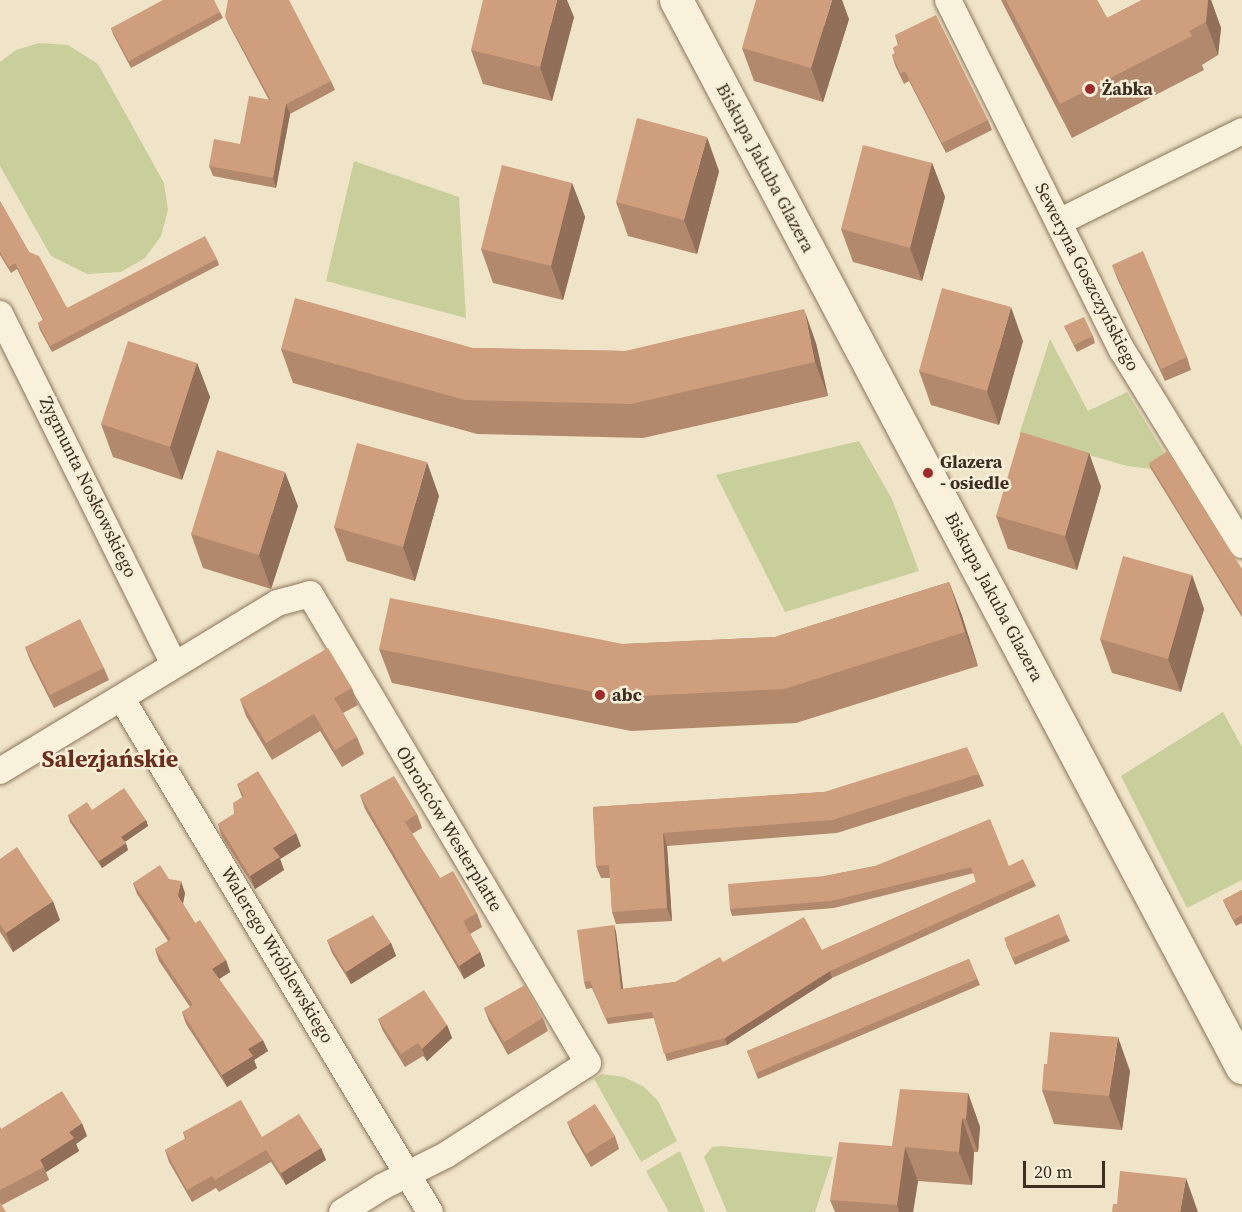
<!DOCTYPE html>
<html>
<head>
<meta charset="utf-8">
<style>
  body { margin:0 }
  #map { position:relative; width:1242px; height:1212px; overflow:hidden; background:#f0e4c8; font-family:"Source Serif 4",serif }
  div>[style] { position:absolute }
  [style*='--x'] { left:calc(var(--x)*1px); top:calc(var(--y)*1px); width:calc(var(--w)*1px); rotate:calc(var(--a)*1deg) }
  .green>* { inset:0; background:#c9cf9b }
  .roads { filter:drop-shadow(0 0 2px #8d765c) drop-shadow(0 0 2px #8d765c) }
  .minor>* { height:26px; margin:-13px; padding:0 13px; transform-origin:13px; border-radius:13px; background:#faf1dc }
  .tertiary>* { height:33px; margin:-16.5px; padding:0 16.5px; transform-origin:16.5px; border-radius:16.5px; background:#faf1dc }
  .wall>* { inset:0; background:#b2896c }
  .shaded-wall>* { inset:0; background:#916f58 }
  .building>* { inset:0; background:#cf9f7d }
  .dots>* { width:16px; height:16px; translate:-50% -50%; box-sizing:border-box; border:3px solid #f7eed8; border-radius:50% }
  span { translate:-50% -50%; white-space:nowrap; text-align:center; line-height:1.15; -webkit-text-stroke:5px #f7eed8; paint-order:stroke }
  .poi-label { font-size:18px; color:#3d2e20; font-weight:700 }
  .left { translate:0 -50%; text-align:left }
  .street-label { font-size:18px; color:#3d2e20 }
  .district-label { font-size:24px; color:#6b2e1e; font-weight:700 }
  .scale { position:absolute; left:1023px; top:1161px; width:82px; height:27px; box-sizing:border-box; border:3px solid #3d2e20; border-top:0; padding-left:8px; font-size:18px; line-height:21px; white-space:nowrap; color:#3d2e20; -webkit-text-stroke:4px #f7eed8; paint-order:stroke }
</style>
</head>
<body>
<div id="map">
  <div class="green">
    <i style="clip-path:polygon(39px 43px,68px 45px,98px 64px,164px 183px,168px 210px,161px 236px,145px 258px,121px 272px,87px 274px,51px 256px,0 166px,0 62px,16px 50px)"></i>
    <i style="clip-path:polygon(354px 161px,459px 197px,466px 318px,326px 281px)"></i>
    <i style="clip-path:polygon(1050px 339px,1088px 411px,1127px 392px,1168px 459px,1151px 469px,1127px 466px,1019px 435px)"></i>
    <i style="clip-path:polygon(859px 441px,892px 499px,919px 571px,785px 612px,716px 475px)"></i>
    <i style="clip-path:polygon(1223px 712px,1242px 747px,1242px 880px,1187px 908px,1121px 776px)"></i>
    <i style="clip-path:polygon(602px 1074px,624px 1077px,644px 1087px,658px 1101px,677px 1141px,641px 1162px,594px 1079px)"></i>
    <i style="clip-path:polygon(721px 1146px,833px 1157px,815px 1212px,727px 1212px,704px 1157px,712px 1147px)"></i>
    <i style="clip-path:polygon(680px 1151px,705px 1212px,669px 1212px,646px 1171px)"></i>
  </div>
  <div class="roads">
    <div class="minor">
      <i style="--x:948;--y:0;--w:391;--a:63.6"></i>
      <i style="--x:1122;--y:350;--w:229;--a:58.4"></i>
      <i style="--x:1059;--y:222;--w:204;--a:-26.4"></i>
      <i style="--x:0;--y:314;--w:389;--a:63.6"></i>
      <i style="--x:122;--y:699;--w:598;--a:59.02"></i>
      <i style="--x:0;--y:771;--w:324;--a:-31.2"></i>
      <i style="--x:277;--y:603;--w:34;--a:-15"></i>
      <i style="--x:310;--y:594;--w:545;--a:59.34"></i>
      <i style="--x:588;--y:1063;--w:169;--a:147.1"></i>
      <i style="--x:446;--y:1155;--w:72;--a:153.4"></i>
      <i style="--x:382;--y:1187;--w:47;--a:148"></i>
    </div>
    <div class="tertiary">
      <i style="--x:676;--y:0;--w:1208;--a:62.06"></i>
    </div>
  </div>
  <div class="wall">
    <i style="clip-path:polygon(1001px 0,1097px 0,1107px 18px,1142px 0,1211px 0,1221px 28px,1218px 55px,1202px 65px,1204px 70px,1072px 138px)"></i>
    <i style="clip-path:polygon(220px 12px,223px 18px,131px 68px,113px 34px,111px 28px)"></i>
    <i style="clip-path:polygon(225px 16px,331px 81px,335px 90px,290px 114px,276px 188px,213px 176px,209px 166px,240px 144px,269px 100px,229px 25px)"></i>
    <i style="clip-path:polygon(574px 17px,552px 101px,483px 84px,471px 50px)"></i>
    <i style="clip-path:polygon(849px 19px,823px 102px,754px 81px,742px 48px)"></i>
    <i style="clip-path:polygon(895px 35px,988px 120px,992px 130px,946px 153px,909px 81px,904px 84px,895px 65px,892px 55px,895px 53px,893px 48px,898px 45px)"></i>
    <i style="clip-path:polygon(932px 163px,945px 197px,922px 281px,853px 262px,841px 229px)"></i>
    <i style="clip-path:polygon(719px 171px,697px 254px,628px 236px,616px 202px)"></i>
    <i style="clip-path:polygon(572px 183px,585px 217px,563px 300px,493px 283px,481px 249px)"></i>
    <i style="clip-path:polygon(0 201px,29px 252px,67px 308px,217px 259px,219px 265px,52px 352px,40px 330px,38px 323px,43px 320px,17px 269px,11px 273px,0 255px)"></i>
    <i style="clip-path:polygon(1112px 265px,1187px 357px,1191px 370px,1165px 381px,1117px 278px)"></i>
    <i style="clip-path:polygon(1064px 326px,1093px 336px,1095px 343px,1077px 352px)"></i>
    <i style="clip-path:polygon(1023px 341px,999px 425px,931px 405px,919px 371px)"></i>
    <i style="clip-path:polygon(816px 343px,828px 396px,643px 438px,477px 434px,293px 383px,281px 349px,473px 348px,625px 351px)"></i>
    <i style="clip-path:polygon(197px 363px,210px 397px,182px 480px,113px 457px,101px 424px)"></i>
    <i style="clip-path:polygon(1089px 453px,1101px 487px,1077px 570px,1008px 549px,996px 516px)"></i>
    <i style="clip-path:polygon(1149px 463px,1242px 569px,1242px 617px,1151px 469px)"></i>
    <i style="clip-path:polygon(439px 496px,415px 581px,347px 561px,334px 527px)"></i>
    <i style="clip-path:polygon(298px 506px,271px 589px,203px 568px,191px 534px)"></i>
    <i style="clip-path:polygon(1192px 575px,1204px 609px,1181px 692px,1112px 673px,1100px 639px)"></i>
    <i style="clip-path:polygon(949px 582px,962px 616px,978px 666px,796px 723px,631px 731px,392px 683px,379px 649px,623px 644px,775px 637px)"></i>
    <i style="clip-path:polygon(25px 647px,104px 668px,109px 680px,54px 708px,30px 660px)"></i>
    <i style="clip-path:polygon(352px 688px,358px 705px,343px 713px,357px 737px,364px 754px,342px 767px,320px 731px,272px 760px,246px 716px,240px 699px)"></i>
    <i style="clip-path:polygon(979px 774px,984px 786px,837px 833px,667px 846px,672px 921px,616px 924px,612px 912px,610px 878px,601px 878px,596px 866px,593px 807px,824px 792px)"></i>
    <i style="clip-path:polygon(237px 784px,301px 846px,280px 859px,284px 870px,255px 889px,222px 837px,218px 824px,234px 814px,242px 797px)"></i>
    <i style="clip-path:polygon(360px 795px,417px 814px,422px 828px,412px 834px,440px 878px,477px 913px,482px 927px,470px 934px,480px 952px,485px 966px,464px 979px,365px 809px)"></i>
    <i style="clip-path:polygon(92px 810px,146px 820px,148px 826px,125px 842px,128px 850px,102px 868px,70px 822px,68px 815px)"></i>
    <i style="clip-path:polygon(0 859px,60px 920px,13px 952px,0 932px)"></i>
    <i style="clip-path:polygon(875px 866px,1009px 866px,1033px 880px,1036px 886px,832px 978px,727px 1045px,667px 1061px,654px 1018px,608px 1024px,592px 988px,586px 989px,584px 982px,614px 925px,616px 932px,623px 989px,675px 982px,822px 950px,976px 882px,974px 873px,834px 908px,732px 916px,730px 909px,825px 876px)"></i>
    <i style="clip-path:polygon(169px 879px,185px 893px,183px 904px,195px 923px,226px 960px,230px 972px,219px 979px,268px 1051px,254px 1060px,257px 1068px,227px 1087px,186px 1024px,182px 1012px,190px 1007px,159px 961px,155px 949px,168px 941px,137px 894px,133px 883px)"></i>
    <i style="clip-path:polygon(1242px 890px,1242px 923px,1236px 926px,1226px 907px,1223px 900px)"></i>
    <i style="clip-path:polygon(1067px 935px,1070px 941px,1015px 965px,1006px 944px)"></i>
    <i style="clip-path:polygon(327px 940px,391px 943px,396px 956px,351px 984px,332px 953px)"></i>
    <i style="clip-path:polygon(969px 959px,980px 985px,758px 1079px,747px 1051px)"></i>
    <i style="clip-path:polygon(484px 1008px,543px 1018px,548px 1031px,508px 1055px,489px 1021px)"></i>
    <i style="clip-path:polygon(378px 1019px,447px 1025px,452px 1038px,427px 1061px,423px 1056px,405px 1067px,383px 1031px)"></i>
    <i style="clip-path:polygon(1130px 1071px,1122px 1130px,1054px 1124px,1042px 1090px)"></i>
    <i style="clip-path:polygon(968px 1093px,980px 1127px,978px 1152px,974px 1152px,972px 1185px,918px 1181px,913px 1212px,835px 1212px,830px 1200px)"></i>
    <i style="clip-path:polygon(567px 1122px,615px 1136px,619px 1149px,591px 1167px,572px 1134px)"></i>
    <i style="clip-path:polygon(0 1127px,1px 1129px,87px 1136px,76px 1144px,79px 1151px,46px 1172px,49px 1180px,2px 1205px,0 1212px)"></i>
    <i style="clip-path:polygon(183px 1132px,262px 1137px,321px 1148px,326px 1160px,286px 1185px,271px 1162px,219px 1192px,216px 1188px,192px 1202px,169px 1162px,165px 1150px,185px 1139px)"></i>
  </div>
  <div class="shaded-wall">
    <i style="clip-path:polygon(557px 0,567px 0,574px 17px,552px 101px,540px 67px)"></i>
    <i style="clip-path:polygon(832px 0,842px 0,849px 19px,823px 102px,811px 68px)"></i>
    <i style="clip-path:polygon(1208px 0,1211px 0,1221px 28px,1218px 55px,1206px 22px)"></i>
    <i style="clip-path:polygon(286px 104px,290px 114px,276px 188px,273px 178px)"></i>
    <i style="clip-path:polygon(707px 137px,719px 171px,697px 254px,684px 220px)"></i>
    <i style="clip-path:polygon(932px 163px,945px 197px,922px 281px,910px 248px)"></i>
    <i style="clip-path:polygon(572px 183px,585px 217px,563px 300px,551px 266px)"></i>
    <i style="clip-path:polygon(1011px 307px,1023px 341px,999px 425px,987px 391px)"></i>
    <i style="clip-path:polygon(804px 309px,816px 343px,828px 396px,815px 362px)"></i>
    <i style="clip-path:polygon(197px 363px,210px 397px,182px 480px,170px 447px)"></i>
    <i style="clip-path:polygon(1089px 453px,1101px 487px,1077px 570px,1065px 536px)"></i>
    <i style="clip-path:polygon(427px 462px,439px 496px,415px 581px,403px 547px)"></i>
    <i style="clip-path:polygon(285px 472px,298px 506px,271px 589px,259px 555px)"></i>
    <i style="clip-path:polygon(1192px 575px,1204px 609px,1181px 692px,1168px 659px)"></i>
    <i style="clip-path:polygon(949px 582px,962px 616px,978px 666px,965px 632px)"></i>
    <i style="clip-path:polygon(146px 820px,148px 826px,123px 843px,121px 837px)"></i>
    <i style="clip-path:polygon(296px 833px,301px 846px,280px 859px,284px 870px,255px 889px,250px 876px,273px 848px)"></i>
    <i style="clip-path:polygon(663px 833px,667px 846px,672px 921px,667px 908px)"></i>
    <i style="clip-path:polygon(126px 843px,128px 850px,102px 868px,99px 861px)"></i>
    <i style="clip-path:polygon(181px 881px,185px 893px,182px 908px,178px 896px)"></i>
    <i style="clip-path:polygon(53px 901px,60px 920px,13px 952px,6px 933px)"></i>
    <i style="clip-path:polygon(614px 925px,616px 932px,624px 996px,621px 989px)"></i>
    <i style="clip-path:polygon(391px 943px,396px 956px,351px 984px,346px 972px)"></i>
    <i style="clip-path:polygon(480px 952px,485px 966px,464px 979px,459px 966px)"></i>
    <i style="clip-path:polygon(226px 960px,230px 972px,216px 981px,212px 969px)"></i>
    <i style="clip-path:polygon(830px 971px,832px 978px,727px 1045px,725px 1038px)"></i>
    <i style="clip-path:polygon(447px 1025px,452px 1038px,427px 1061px,422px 1049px)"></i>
    <i style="clip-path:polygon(1118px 1037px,1130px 1071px,1122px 1130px,1109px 1096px)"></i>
    <i style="clip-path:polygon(263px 1040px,268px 1051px,254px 1060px,257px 1068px,227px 1087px,222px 1075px,248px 1049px)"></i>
    <i style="clip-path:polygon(968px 1093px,980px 1127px,978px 1152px,966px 1119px)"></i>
    <i style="clip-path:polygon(962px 1118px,974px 1152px,972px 1185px,959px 1152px)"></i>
    <i style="clip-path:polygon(82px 1123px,87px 1136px,76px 1144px,79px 1151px,46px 1172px,40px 1160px,69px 1132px)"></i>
    <i style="clip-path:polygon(905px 1147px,918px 1181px,913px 1212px,899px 1212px,897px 1205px)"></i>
    <i style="clip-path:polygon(321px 1148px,326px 1160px,286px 1185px,281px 1173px)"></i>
    <i style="clip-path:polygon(1186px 1178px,1198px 1212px,1180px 1212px)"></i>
  </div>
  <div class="building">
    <i style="clip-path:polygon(163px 0,214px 0,220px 12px,129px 61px,111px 28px)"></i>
    <i style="clip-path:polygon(228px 0,289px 0,331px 81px,286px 104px,273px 178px,209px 166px,214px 139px,240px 144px,249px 96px,271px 100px,225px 16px)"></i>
    <i style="clip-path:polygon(483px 0,557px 0,540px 67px,471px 50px)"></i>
    <i style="clip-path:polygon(756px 0,832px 0,811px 68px,742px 48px)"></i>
    <i style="clip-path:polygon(1006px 0,1097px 0,1107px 18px,1142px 0,1208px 0,1206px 22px,1189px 31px,1192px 36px,1060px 104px)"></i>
    <i style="clip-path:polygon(936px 15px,988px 120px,942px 143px,905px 71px,901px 74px,892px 55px,896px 53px,893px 48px,899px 44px,895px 35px)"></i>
    <i style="clip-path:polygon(637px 118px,707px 137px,684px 220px,616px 202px)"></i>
    <i style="clip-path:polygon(863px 145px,932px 163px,910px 248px,841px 229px)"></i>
    <i style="clip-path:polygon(502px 165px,572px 183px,551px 266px,481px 249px)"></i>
    <i style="clip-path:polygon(0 201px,29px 252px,39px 256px,67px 308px,205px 236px,217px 259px,50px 346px,38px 323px,44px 320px,15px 263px,9px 267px,0 252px)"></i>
    <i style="clip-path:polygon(1143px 251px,1187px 357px,1161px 369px,1112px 265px)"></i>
    <i style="clip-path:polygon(942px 288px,1011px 307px,987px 391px,919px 371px)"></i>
    <i style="clip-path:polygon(295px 298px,473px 348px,625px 351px,804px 309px,815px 362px,631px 404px,465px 400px,281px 349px)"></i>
    <i style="clip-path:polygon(1084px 317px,1093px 336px,1074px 345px,1064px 326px)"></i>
    <i style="clip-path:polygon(128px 341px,197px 363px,170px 447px,101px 424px)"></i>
    <i style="clip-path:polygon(1021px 432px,1089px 453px,1065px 536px,996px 516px)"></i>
    <i style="clip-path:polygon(357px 443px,427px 462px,403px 547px,334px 527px)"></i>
    <i style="clip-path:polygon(217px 450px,285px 472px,259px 555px,191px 534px)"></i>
    <i style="clip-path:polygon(1168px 451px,1242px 569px,1242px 614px,1149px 463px)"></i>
    <i style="clip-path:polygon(1123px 556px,1192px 575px,1168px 659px,1100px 639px)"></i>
    <i style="clip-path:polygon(949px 582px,965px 632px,784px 689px,619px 697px,379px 649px,390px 598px,623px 644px,775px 637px)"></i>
    <i style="clip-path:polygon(80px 619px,104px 668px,50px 695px,25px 647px)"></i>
    <i style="clip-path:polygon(328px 648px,352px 688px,334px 698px,357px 737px,335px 750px,314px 714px,266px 743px,240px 699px)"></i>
    <i style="clip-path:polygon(967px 747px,979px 774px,832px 820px,663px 833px,667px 908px,612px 912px,609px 865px,596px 866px,593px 807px,824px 792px)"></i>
    <i style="clip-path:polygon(258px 771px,296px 833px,273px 848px,280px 857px,250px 876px,218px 824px,234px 814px,233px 803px,244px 796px,237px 784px)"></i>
    <i style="clip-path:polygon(394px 776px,417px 814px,405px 822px,440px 878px,453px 871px,477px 913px,463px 921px,480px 952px,459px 966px,360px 795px)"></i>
    <i style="clip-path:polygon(124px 788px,146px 820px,121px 837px,126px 843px,99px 861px,68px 815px,87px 802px,92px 810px)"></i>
    <i style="clip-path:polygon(990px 819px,1009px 866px,1023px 859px,1033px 880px,830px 971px,725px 1038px,664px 1054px,652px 1012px,605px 1018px,590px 981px,584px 982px,577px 930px,614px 925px,621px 989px,675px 982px,720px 957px,723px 962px,804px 917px,822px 950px,976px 882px,971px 867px,831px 901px,730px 909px,728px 884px,825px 876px,875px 866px)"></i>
    <i style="clip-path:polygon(17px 847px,53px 901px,6px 933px,0 924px,0 859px)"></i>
    <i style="clip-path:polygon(160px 865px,169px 879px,181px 881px,178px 896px,195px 923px,200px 920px,226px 960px,212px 969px,263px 1040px,248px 1049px,253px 1056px,222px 1075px,182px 1012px,193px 1005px,155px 949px,171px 939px,133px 883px)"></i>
    <i style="clip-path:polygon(1242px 890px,1242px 915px,1234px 920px,1223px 900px)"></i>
    <i style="clip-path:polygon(1059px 914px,1067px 935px,1012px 958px,1004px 938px)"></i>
    <i style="clip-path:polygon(373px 915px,391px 943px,346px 972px,327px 940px)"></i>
    <i style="clip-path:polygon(969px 959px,977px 979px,756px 1073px,747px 1051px)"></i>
    <i style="clip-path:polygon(525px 985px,543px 1018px,504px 1042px,484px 1008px)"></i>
    <i style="clip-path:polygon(424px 990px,447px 1025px,422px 1049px,418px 1043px,401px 1054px,378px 1019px)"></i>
    <i style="clip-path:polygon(1050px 1032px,1118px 1037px,1109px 1096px,1042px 1090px,1044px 1064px,1047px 1064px)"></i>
    <i style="clip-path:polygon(900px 1089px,968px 1093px,966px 1119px,962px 1118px,959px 1152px,905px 1147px,897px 1205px,830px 1200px,839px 1142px,892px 1146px)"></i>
    <i style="clip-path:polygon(62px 1091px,82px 1123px,69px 1132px,74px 1138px,40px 1160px,44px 1167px,0 1190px,0 1127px,1px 1129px)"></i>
    <i style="clip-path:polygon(241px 1100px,262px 1137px,299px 1114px,321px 1148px,281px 1173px,266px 1150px,215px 1180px,212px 1176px,187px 1190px,165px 1150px,186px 1138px,183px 1132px)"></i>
    <i style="clip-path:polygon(595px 1104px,615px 1136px,586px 1154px,567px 1122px)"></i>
    <i style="clip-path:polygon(1120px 1171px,1186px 1178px,1180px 1212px,1112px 1212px,1113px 1204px,1117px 1204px)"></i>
    <i style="clip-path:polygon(0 1202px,6px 1212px,0 1212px)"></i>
  </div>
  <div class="dots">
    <i style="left:1090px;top:89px;background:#9e2a2b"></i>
    <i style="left:928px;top:473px;background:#9e2a2b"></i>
    <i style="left:600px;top:695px;background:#9e2a2b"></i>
  </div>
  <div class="poi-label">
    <span class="left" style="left:1102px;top:89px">Żabka</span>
    <span class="left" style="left:940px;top:473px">Glazera<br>- osiedle</span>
    <span class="left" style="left:612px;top:695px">abc</span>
  </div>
  <div class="street-label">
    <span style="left:765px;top:168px;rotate:62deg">Biskupa Jakuba Glazera</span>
    <span style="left:1087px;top:277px;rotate:63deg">Seweryna Goszczyńskiego</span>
    <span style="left:88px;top:487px;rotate:64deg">Zygmunta Noskowskiego</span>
    <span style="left:994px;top:597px;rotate:62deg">Biskupa Jakuba Glazera</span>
    <span style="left:449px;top:829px;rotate:59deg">Obrońców Westerplatte</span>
    <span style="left:277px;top:955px;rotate:59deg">Walerego Wróblewskiego</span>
  </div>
  <div class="district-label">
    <span style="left:110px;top:759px">Salezjańskie</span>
  </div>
  <div class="scale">20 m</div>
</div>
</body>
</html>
